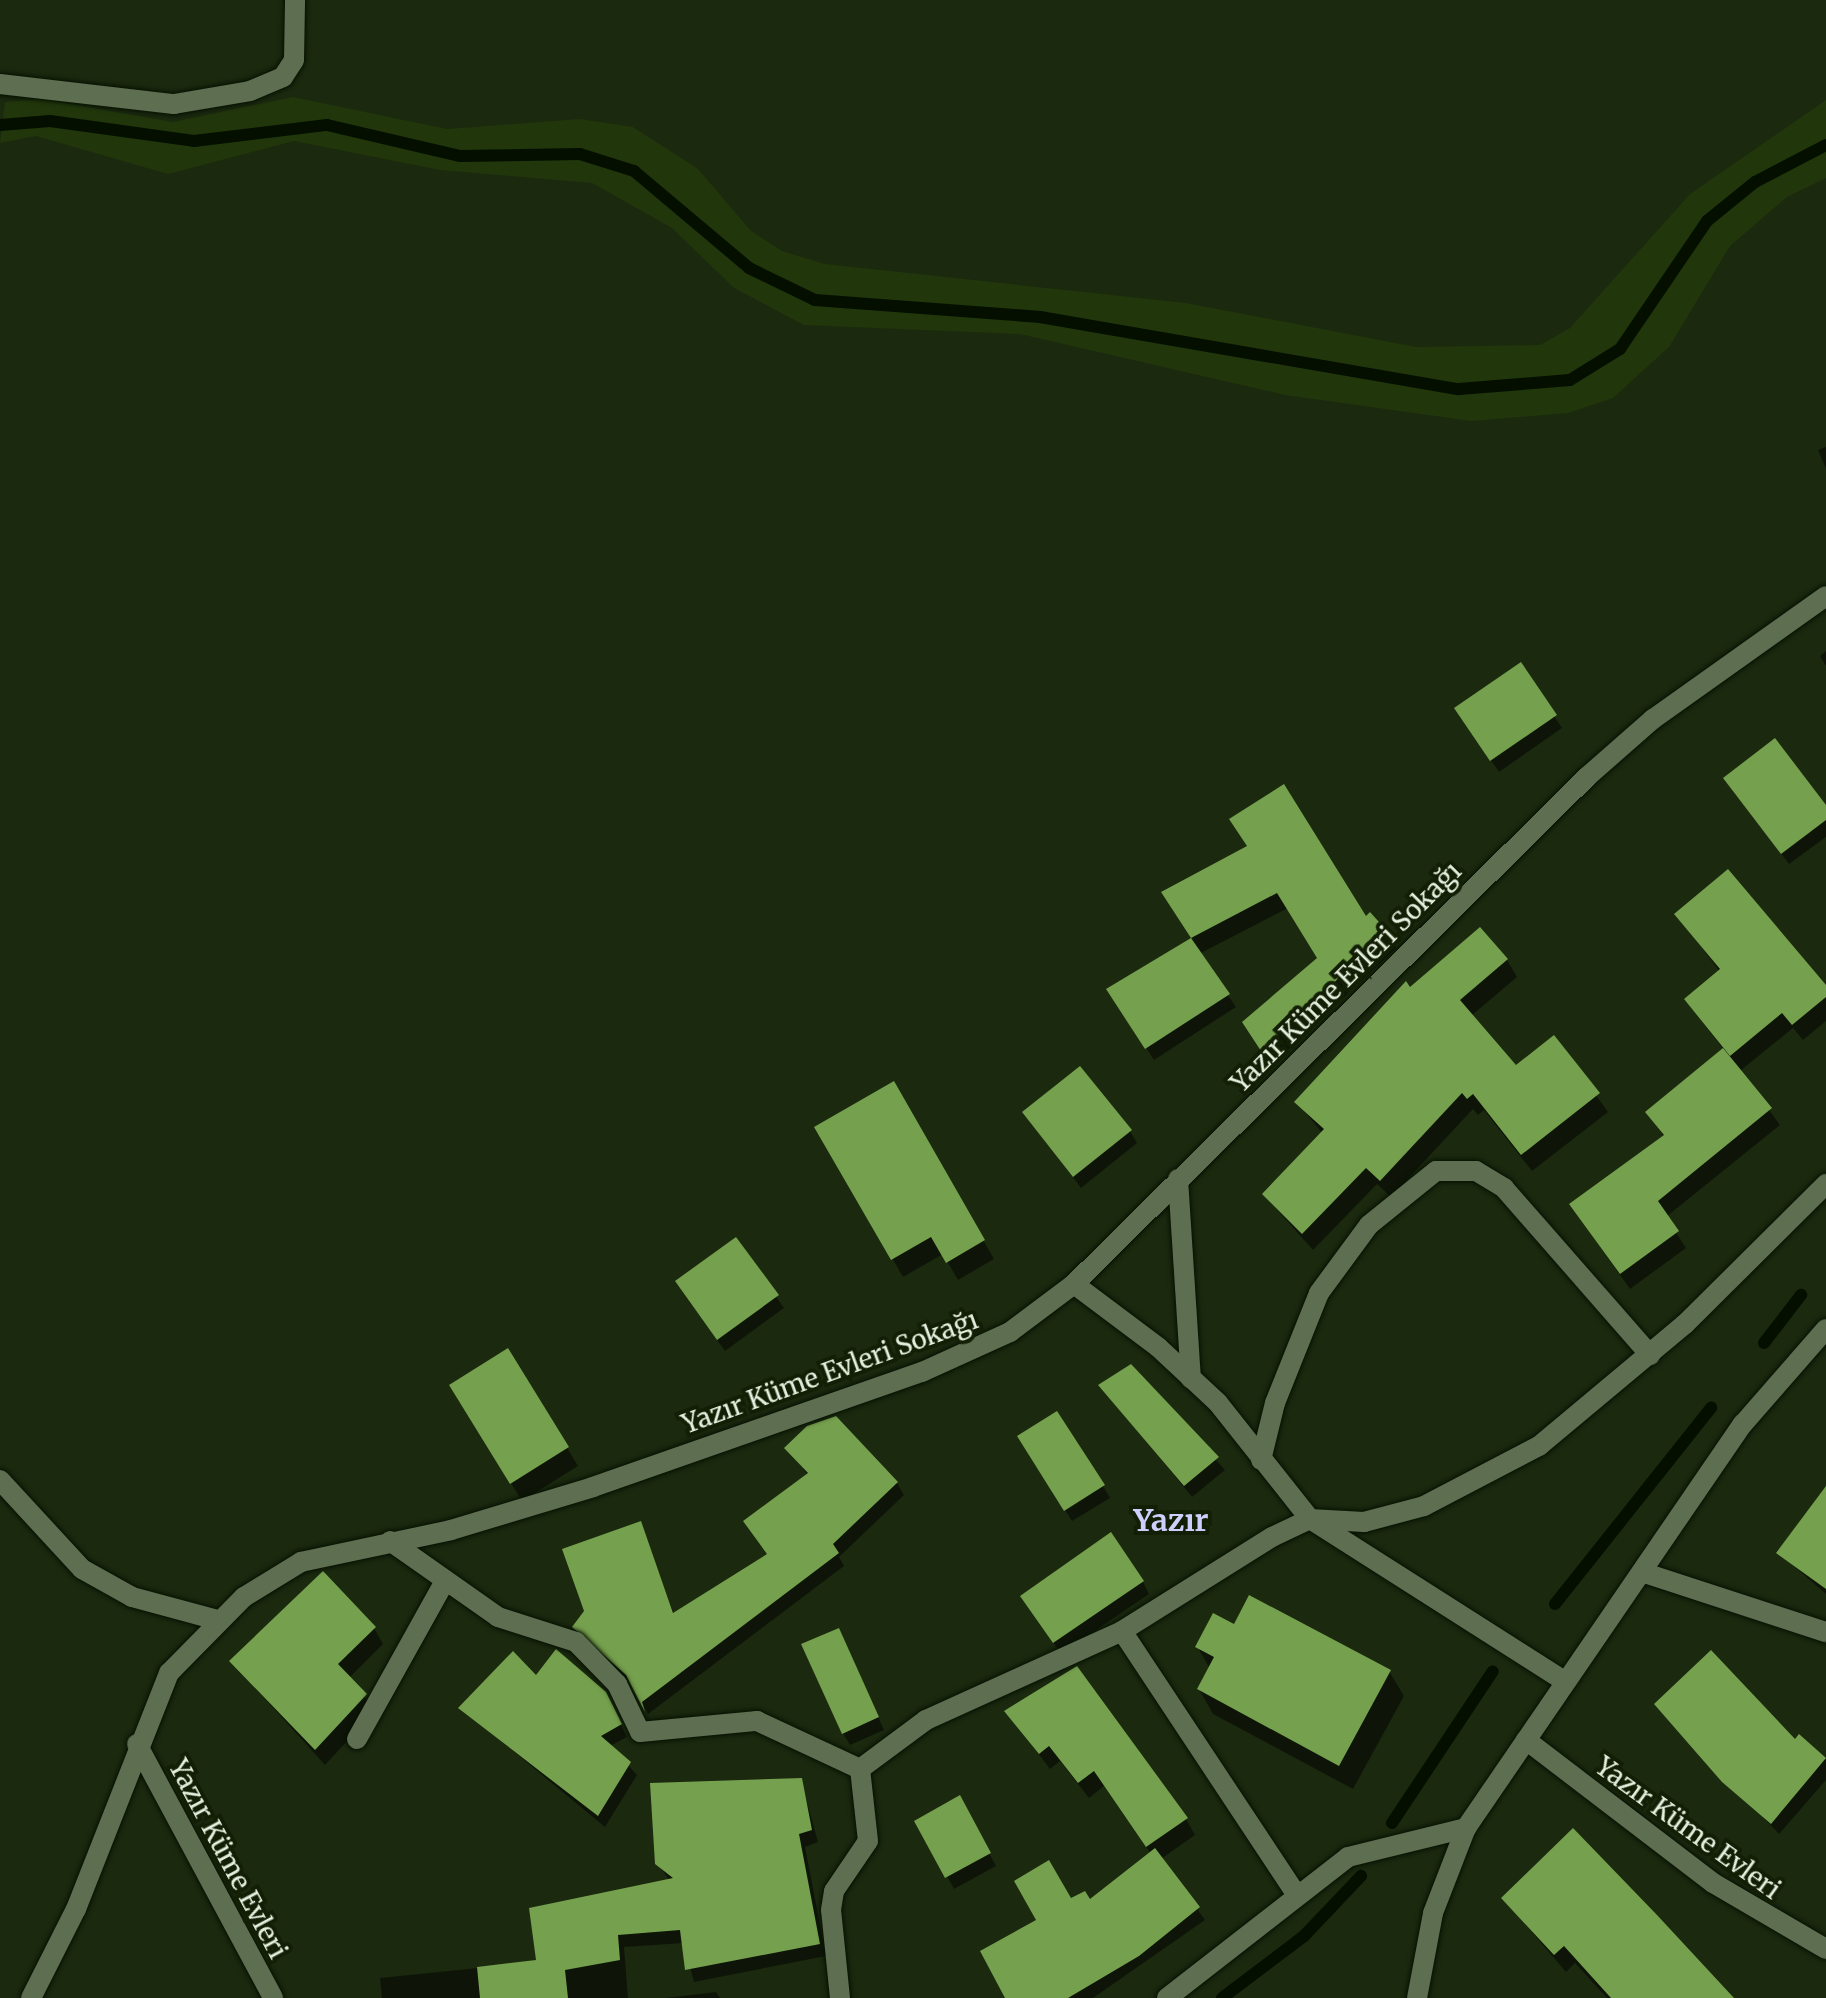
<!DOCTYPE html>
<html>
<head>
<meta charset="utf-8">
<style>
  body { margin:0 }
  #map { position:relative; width:1826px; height:1998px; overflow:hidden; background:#1b290f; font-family:Merriweather,serif }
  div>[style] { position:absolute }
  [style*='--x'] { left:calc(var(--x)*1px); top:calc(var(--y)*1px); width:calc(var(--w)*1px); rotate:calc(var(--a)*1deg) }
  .green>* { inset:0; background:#21360b }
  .shadow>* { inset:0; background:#0007 }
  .stream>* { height:12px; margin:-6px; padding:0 6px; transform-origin:6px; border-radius:6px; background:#040f00 }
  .building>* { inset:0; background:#75a04d }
  .roads { filter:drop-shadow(0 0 2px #061100) drop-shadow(0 0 2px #061100) }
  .minor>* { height:20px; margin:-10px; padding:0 10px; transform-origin:10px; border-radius:10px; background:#5e6e51 }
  span { translate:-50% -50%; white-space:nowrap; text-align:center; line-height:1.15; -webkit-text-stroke:8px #121f05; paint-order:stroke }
  .street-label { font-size:26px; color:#e6f0df }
  .quarter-label { font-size:30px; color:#cdd0fc; font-weight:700 }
</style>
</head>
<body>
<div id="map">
  <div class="green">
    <i style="clip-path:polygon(293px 97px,447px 129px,579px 119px,633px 127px,698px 169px,751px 231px,782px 251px,825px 264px,1186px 303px,1416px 347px,1540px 345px,1570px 328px,1690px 194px,1826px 100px,1826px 178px,1787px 197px,1730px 246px,1669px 347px,1613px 398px,1568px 413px,1471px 421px,1285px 395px,1020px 334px,804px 325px,734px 288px,672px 228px,592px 183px,440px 170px,294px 141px,168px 174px,36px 136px,0 143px,5px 102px,41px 99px,173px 122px)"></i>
  </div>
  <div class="shadow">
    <i style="clip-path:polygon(1826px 447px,1826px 469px,1818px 450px)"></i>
    <i style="clip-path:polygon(1826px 651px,1826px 666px,1820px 656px)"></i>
    <i style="clip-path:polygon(1520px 665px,1562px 728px,1499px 772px,1464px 720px)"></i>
    <i style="clip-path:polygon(1732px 790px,1826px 808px,1826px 837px,1789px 864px)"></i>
    <i style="clip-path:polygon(1249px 847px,1387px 933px,1396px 948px,1272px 1065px,1254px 1038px,1319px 958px,1288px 908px,1199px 954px,1236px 1007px,1154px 1060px,1109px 990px,1193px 939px,1172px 908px)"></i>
    <i style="clip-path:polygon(1677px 914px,1826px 988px,1826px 1021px,1803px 1040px,1793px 1028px,1740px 1071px,1780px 1125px,1666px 1217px,1686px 1248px,1630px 1289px,1581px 1220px,1665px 1138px,1648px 1112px,1724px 1050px,1686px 1000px,1720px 972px)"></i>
    <i style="clip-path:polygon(1507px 960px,1517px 977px,1471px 1016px,1516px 1068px,1554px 1037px,1608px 1112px,1532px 1171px,1484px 1110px,1478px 1115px,1473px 1109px,1391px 1197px,1377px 1184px,1313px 1250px,1264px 1195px,1323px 1134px,1297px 1102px,1410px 990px)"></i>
    <i style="clip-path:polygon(893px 1083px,994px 1259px,958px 1280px,943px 1254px,903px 1277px,817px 1127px)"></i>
    <i style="clip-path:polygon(1024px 1112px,1130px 1131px,1137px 1143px,1081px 1188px)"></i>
    <i style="clip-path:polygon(736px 1240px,784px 1308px,725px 1351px,684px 1294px)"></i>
    <i style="clip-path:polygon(1131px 1367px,1225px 1470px,1192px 1497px,1101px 1386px)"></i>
    <i style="clip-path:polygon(462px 1404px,567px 1448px,578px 1466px,522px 1501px)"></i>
    <i style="clip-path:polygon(787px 1448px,897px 1483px,904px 1495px,839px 1557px,844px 1566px,648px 1714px,634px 1686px,574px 1627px,640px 1524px,674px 1614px,769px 1556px,808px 1475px)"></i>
    <i style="clip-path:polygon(1026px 1449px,1103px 1486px,1110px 1498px,1072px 1521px)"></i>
    <i style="clip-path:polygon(1826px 1511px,1826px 1594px,1779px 1553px)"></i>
    <i style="clip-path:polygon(1143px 1582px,1149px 1594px,1061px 1654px,1030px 1608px)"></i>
    <i style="clip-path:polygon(1234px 1627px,1389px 1671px,1404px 1696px,1353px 1789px,1213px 1714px,1199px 1689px,1210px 1669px,1197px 1646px)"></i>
    <i style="clip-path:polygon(374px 1628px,383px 1644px,349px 1678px,375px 1711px,325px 1765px,231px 1661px)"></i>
    <i style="clip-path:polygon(845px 1642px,884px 1730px,850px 1745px,843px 1733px)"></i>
    <i style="clip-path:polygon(556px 1651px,605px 1693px,627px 1737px,610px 1746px,637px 1775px,605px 1827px,461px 1708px,537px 1679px)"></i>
    <i style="clip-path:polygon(1657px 1704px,1795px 1742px,1800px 1737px,1826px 1760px,1826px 1780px,1779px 1834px)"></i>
    <i style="clip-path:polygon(1007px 1712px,1186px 1819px,1195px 1835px,1161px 1859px,1205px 1920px,1093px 1998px,1008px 1998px,1070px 1901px,1089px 1901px,1151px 1854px,1104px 1786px,1089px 1798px,1060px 1761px,1050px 1769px)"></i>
    <i style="clip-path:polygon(801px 1780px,818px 1842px,805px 1847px,826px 1956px,694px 1982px,684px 1943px,624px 1947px,628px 1998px,382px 1998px,380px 1978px,538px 1962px,670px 1881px,657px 1863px)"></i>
    <i style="clip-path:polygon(959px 1798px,996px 1866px,954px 1889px,917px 1821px)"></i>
    <i style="clip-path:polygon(1503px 1898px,1730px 1998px,1607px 1998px,1575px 1963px,1566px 1972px)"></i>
    <i style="clip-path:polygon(716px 1992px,720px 1998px,665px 1998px)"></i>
  </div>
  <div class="stream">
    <i style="--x:0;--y:125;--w:50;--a:-4.6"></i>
    <i style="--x:50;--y:121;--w:145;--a:7.9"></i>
    <i style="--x:194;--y:141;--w:134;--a:-6.9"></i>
    <i style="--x:327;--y:125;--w:137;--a:13.1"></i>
    <i style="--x:460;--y:156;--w:120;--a:-1"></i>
    <i style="--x:580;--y:154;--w:57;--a:17.5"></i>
    <i style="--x:634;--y:171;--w:150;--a:40.1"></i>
    <i style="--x:749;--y:268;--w:73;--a:25.9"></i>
    <i style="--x:815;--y:300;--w:226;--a:4.3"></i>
    <i style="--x:1040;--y:317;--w:425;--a:9.8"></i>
    <i style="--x:1459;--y:389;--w:111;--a:-4.6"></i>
    <i style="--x:1570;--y:380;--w:59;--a:-31.8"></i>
    <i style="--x:1620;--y:349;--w:155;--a:-55.8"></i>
    <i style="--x:1707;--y:221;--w:62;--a:-39.1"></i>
    <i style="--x:1755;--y:182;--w:80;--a:-27.5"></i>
    <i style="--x:1764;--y:1343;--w:61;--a:-52.4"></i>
    <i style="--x:1555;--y:1604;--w:251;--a:-51.5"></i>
    <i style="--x:1392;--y:1823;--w:182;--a:-56.4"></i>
    <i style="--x:1222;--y:1998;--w:103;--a:-37.1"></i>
    <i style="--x:1304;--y:1936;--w:83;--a:-46.5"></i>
  </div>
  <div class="building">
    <i style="clip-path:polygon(1521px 662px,1557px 715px,1490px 761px,1454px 708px)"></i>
    <i style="clip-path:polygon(1775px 738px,1826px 805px,1826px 820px,1781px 854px,1723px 778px)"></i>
    <i style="clip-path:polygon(1284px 784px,1366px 916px,1370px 912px,1388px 932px,1261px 1051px,1242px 1022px,1317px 958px,1277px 893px,1191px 938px,1161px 892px,1247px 846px,1229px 819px)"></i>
    <i style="clip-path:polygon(1728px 869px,1826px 985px,1826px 997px,1792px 1025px,1782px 1013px,1730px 1056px,1684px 999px,1720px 969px,1674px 914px)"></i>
    <i style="clip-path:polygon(1480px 927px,1508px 959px,1460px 1000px,1516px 1065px,1554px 1035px,1600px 1093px,1521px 1155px,1473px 1094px,1467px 1099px,1462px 1093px,1380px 1181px,1366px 1168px,1302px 1234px,1262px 1194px,1324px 1129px,1294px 1102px,1406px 981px,1410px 987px)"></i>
    <i style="clip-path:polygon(1191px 938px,1230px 994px,1145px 1049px,1106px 989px)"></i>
    <i style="clip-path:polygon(1723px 1048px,1772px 1108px,1658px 1201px,1679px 1231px,1620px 1274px,1569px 1204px,1664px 1135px,1645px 1112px)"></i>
    <i style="clip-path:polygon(1080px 1066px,1132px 1130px,1073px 1177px,1022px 1112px)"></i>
    <i style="clip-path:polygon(894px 1081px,985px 1240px,946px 1263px,931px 1237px,891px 1260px,814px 1127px)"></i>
    <i style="clip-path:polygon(736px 1237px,779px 1295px,717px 1340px,675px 1281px)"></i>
    <i style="clip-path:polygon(508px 1348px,569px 1447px,510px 1484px,449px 1385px)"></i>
    <i style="clip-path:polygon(1131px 1364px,1219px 1457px,1184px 1486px,1098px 1385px)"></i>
    <i style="clip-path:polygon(1057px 1411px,1105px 1485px,1064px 1511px,1017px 1436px)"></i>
    <i style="clip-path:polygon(836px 1416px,898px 1482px,833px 1544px,839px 1553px,642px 1702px,645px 1712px,626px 1675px,572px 1627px,584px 1611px,562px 1549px,641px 1521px,673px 1613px,767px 1554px,743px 1521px,808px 1473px,784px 1448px,807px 1426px)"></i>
    <i style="clip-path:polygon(1826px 1486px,1826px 1589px,1776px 1553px)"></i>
    <i style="clip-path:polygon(1111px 1532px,1144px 1581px,1053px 1643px,1020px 1596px)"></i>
    <i style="clip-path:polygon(323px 1571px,376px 1627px,338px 1664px,367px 1694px,315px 1750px,229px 1661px)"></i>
    <i style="clip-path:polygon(1249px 1595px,1391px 1670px,1339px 1766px,1197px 1689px,1214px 1657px,1195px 1647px,1213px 1613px,1234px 1624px)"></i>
    <i style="clip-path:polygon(839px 1628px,879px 1717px,842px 1734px,801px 1644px)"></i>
    <i style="clip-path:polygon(556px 1649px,606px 1692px,622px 1724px,601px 1736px,631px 1762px,598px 1816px,458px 1708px,513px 1651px,536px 1675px)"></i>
    <i style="clip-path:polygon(1711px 1650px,1795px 1739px,1799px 1734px,1826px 1758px,1771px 1824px,1722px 1782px,1654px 1704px)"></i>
    <i style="clip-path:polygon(1077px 1666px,1188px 1818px,1146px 1847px,1094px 1771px,1078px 1783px,1049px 1746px,1039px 1754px,1004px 1711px)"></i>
    <i style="clip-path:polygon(802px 1778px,812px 1830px,799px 1834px,820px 1944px,685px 1970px,680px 1930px,618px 1935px,620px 1960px,565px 1970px,568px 1998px,480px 1998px,477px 1967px,536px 1960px,529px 1908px,673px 1878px,655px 1864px,650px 1783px)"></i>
    <i style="clip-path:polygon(960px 1795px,991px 1853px,945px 1878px,914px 1821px)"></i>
    <i style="clip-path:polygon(1573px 1828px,1657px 1915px,1734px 1998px,1611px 1998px,1564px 1946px,1554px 1955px,1501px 1898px)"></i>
    <i style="clip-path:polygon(1155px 1848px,1200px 1907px,1139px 1956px,1068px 1998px,1005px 1998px,980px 1951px,1036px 1920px,1014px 1881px,1049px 1860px,1071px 1898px,1085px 1891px,1090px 1899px)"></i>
  </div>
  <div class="roads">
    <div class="minor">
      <i style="--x:0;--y:84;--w:175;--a:6.6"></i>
      <i style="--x:174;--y:104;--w:77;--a:-9.7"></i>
      <i style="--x:250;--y:91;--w:36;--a:-23"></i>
      <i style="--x:283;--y:77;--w:20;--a:-57"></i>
      <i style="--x:294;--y:60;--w:60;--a:-89"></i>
      <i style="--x:1178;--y:1179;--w:200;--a:86.3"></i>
      <i style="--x:1074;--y:1284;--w:105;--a:36.9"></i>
      <i style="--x:1158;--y:1347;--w:82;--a:43"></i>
      <i style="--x:1218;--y:1403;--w:148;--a:51.6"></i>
      <i style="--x:1310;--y:1519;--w:303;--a:32.5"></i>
      <i style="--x:1261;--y:1460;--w:59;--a:-76.2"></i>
      <i style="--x:1275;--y:1403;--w:118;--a:-68.2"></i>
      <i style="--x:1319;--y:1293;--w:84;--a:-53.7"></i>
      <i style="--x:1369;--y:1225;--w:86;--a:-38.9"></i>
      <i style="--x:1436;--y:1171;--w:40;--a:0"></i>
      <i style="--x:1476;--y:1171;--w:33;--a:31"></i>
      <i style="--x:1504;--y:1188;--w:222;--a:48.8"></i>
      <i style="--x:0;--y:1480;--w:121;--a:47.3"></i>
      <i style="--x:82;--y:1569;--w:57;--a:29.2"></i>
      <i style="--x:132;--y:1597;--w:88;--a:15.1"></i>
      <i style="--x:390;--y:1541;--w:132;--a:35.1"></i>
      <i style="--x:498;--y:1617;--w:82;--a:17.8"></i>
      <i style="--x:576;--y:1642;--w:59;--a:45.7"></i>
      <i style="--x:617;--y:1684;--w:53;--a:64.4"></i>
      <i style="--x:640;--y:1732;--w:118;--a:-5.4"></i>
      <i style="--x:757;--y:1721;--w:114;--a:25"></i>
      <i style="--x:860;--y:1769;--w:82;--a:-36.6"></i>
      <i style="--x:926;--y:1720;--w:215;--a:-24.4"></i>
      <i style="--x:1122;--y:1631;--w:177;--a:-32.1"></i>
      <i style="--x:1272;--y:1537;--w:42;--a:-25.3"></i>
      <i style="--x:1310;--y:1519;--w:54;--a:3.2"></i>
      <i style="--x:1364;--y:1522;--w:62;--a:-14.9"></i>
      <i style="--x:1424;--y:1506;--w:130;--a:-27.6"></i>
      <i style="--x:1539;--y:1446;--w:190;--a:-39.9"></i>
      <i style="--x:1685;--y:1324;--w:199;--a:-44.8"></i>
      <i style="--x:1642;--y:1572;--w:194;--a:18.1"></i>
      <i style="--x:1122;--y:1631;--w:313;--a:56.5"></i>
      <i style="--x:357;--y:1739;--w:179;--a:-60.9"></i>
      <i style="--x:1526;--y:1740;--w:235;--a:37.4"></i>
      <i style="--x:1713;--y:1883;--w:131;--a:30.3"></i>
      <i style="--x:137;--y:1744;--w:288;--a:61.8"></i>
      <i style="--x:31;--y:1998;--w:100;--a:-63.2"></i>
      <i style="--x:76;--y:1909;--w:254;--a:-68.5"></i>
      <i style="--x:169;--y:1673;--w:107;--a:-45.4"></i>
      <i style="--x:244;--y:1597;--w:67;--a:-31.6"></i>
      <i style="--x:301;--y:1562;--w:153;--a:-12"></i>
      <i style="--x:451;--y:1530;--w:148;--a:-16.8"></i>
      <i style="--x:593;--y:1487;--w:349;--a:-19.3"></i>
      <i style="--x:922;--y:1372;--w:97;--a:-24.4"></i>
      <i style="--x:1010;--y:1332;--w:80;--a:-36.9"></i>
      <i style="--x:1074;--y:1284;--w:721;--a:-44.66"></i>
      <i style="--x:1587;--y:777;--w:88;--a:-41.3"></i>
      <i style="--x:1653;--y:719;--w:212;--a:-35.4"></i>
      <i style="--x:840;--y:1998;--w:88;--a:-95.8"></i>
      <i style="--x:831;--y:1910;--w:19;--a:-81"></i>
      <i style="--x:834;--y:1891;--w:60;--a:-55.8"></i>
      <i style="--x:868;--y:1841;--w:72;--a:-96.3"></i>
      <i style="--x:1167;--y:1998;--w:229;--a:-37.9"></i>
      <i style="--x:1348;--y:1857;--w:122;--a:-13.8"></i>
      <i style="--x:1417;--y:1998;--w:86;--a:-79.3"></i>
      <i style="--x:1433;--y:1913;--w:91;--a:-68.8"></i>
      <i style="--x:1466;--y:1828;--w:490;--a:-55.6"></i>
      <i style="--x:1743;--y:1424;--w:126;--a:-48.9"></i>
    </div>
  </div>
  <div class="street-label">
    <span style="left:1346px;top:977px;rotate:-45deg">Yazır Küme Evleri Sokağı</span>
    <span style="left:830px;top:1372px;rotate:-20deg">Yazır Küme Evleri Sokağı</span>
    <span style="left:1688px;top:1828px;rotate:36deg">Yazır Küme Evleri</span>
    <span style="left:228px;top:1859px;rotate:62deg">Yazır Küme Evleri</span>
  </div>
  <div class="quarter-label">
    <span style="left:1171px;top:1520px">Yazır</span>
  </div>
</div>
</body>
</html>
